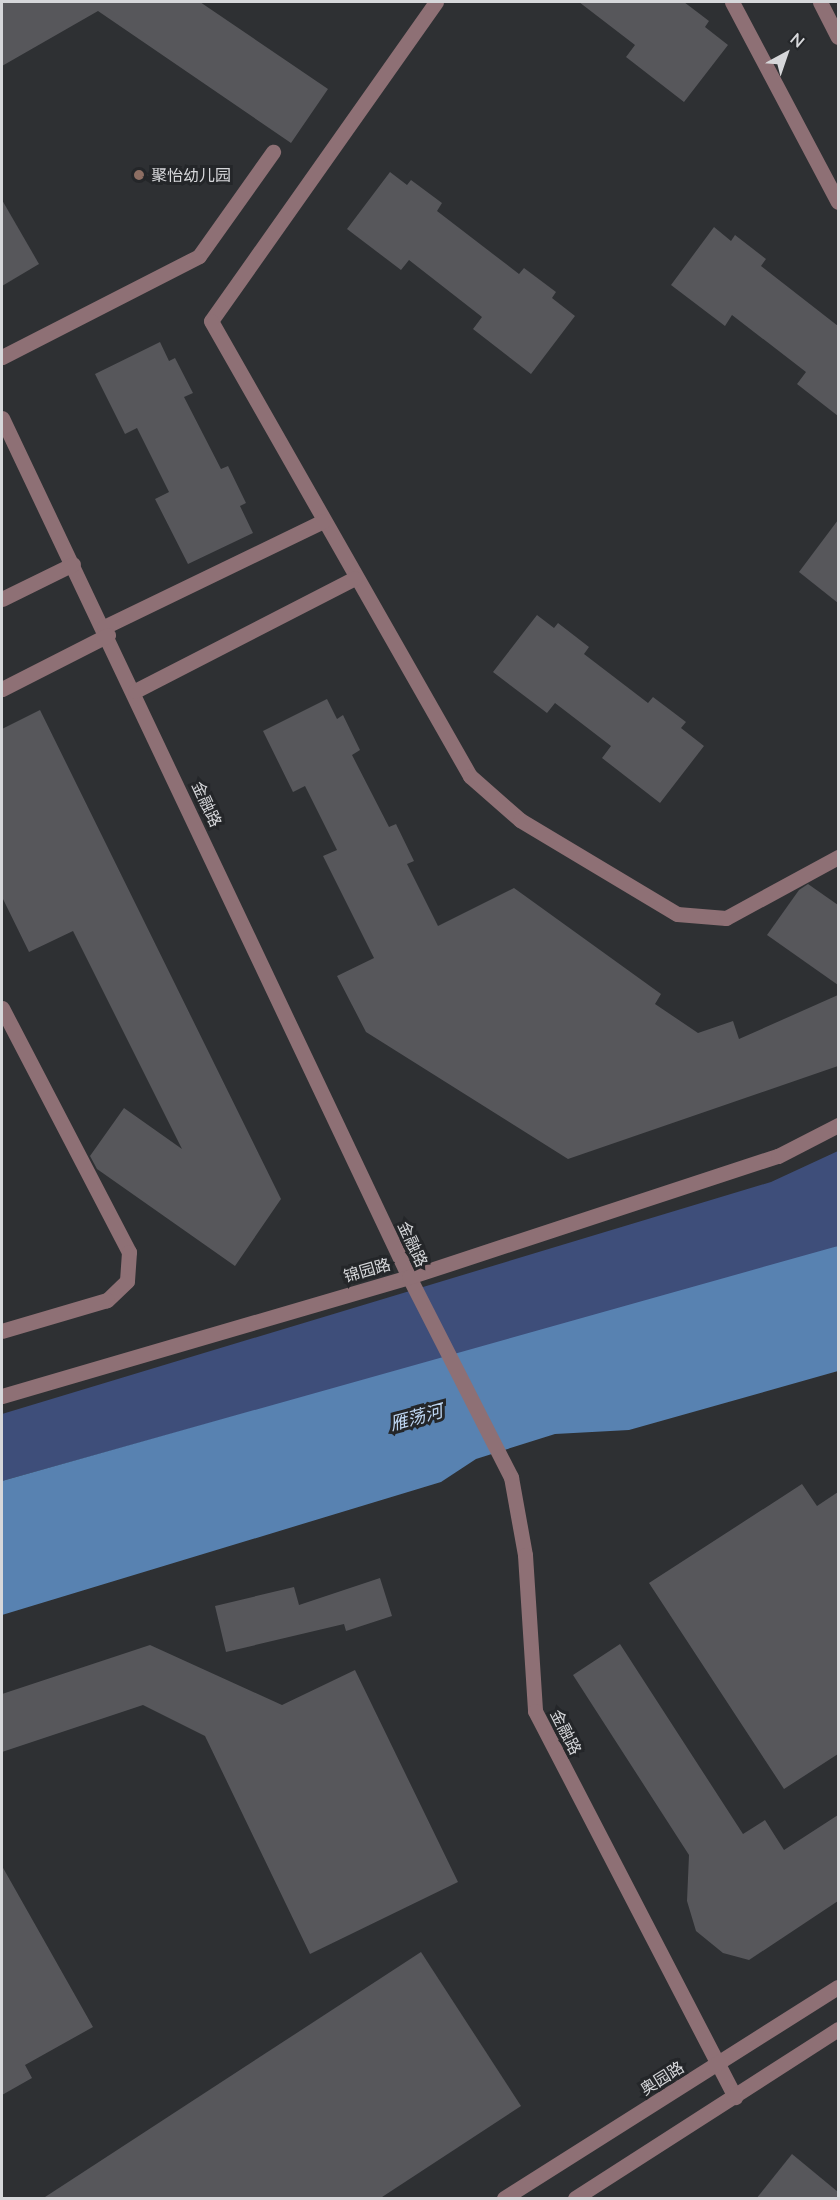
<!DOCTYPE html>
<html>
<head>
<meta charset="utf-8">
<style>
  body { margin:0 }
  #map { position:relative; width:840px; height:2200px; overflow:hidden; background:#2e3033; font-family:Lato,"Noto Sans SC",sans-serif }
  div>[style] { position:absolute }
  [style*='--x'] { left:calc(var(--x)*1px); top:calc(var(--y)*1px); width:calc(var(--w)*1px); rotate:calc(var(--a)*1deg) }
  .green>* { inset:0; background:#3e4e7a }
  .water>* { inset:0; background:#5882b1 }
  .building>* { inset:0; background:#57575b }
  .minor>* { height:15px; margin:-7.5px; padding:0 7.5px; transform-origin:7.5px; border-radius:7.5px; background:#8e7075 }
  .dots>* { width:16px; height:16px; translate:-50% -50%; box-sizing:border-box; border:3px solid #242629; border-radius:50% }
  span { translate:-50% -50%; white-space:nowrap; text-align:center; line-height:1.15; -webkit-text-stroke:6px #242629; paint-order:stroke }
  .poi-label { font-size:16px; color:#d6d7da }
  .left { translate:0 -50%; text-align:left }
  .street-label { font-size:16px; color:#d6d7da }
  .water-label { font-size:18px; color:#bdd5f1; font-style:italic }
  .frame { position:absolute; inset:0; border:3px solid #d6d7da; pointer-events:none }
  .north { position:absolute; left:756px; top:24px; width:60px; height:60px; -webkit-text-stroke:4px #242629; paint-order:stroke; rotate:40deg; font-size:16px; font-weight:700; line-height:24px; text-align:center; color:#d6d7da }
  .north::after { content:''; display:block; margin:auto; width:21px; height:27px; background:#d6d7da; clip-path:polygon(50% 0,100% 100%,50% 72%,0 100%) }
</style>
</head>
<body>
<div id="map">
  <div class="green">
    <i style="clip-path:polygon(838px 1151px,838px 1246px,818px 1254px,2px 1481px,2px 1414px,771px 1182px)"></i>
  </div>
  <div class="water">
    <i style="clip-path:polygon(838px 1246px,838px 1371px,629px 1430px,555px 1434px,476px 1459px,441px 1482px,2px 1615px,2px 1481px)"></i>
  </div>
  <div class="building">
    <i style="clip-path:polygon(2px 2px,200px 2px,328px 89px,291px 143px,98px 11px,2px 66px)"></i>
    <i style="clip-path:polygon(579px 2px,684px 2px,709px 21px,705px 27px,728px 45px,684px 102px,626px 57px,635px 45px)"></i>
    <i style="clip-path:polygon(390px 172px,407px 185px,411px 180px,442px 203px,437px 211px,519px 274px,524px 268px,556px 292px,552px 298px,575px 316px,531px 374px,473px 329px,482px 317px,409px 260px,401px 270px,347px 229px)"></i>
    <i style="clip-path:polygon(2px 200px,39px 264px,2px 286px)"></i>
    <i style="clip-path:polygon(714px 227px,731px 241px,735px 235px,766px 259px,761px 266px,838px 326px,838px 416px,797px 384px,806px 372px,732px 315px,725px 326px,671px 285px)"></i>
    <i style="clip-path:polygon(160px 342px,169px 361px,175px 358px,193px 393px,184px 397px,221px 469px,228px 466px,246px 503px,240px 506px,253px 533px,188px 564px,155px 499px,169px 492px,137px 428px,125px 434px,95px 374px)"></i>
    <i style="clip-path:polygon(838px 520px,838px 603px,799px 572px)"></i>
    <i style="clip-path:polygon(537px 615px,554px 628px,558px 623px,589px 647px,584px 654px,648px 703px,653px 697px,686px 722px,681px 728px,704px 746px,660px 803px,602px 758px,611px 746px,555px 703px,547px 713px,493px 672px)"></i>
    <i style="clip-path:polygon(327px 699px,337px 719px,343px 715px,360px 750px,352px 755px,389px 827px,396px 824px,414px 861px,407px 864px,438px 926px,514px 888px,661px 994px,655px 1004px,698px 1033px,733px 1021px,739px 1039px,838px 995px,838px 1066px,568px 1159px,366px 1032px,337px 976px,374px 958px,323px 856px,337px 850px,305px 786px,293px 792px,263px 731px)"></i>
    <i style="clip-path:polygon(40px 710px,281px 1199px,235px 1266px,97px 1169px,90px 1156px,124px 1108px,182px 1149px,73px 931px,29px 952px,2px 897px,2px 729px)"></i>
    <i style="clip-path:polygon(808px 884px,838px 905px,838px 985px,767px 935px,799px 890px)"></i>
    <i style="clip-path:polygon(802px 1484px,817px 1506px,838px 1492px,838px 1754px,784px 1789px,649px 1583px)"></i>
    <i style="clip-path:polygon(380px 1578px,392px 1616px,346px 1631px,344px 1624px,226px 1652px,215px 1606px,294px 1587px,299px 1605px)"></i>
    <i style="clip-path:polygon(620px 1644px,743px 1834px,765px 1820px,784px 1850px,838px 1815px,838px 1901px,749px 1960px,723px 1953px,696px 1931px,687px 1901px,689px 1855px,573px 1675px)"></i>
    <i style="clip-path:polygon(150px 1645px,282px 1705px,355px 1670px,458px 1882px,310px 1954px,205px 1736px,143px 1705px,2px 1752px,2px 1694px)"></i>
    <i style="clip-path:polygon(2px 1866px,93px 2027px,25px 2065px,32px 2078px,2px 2095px)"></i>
    <i style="clip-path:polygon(421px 1952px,521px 2106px,379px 2199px,42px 2199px)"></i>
    <i style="clip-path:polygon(792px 2154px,838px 2192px,838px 2199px,756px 2199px)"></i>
  </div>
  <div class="minor">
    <i style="--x:436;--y:2;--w:390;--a:125.2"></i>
    <i style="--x:211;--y:321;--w:524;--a:60.35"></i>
    <i style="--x:470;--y:776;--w:67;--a:41.3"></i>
    <i style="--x:520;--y:820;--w:183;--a:30.9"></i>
    <i style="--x:677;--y:914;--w:49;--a:4.7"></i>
    <i style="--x:726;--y:918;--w:128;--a:-28.6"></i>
    <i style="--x:732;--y:2;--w:226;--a:62.1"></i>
    <i style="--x:820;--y:2;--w:39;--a:63"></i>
    <i style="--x:2;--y:357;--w:221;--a:-27.1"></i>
    <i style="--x:199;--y:256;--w:128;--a:-54.6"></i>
    <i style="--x:2;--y:418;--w:951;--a:64.65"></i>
    <i style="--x:409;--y:1277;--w:225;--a:63"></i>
    <i style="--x:511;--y:1477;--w:79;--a:79.8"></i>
    <i style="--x:525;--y:1555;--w:156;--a:86.3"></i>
    <i style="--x:535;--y:1711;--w:435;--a:62.6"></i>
    <i style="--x:2;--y:599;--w:79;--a:-26.2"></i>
    <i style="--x:104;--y:627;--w:243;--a:-25.8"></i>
    <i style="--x:2;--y:689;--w:119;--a:-27"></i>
    <i style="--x:135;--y:691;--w:247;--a:-27.2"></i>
    <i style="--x:2;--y:1008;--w:275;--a:62.5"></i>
    <i style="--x:129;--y:1252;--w:29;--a:94"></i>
    <i style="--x:127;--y:1281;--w:28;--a:136"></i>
    <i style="--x:107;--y:1300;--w:109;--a:163.6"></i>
    <i style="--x:2;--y:1396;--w:424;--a:-16.3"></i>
    <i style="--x:409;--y:1277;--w:388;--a:-18.2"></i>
    <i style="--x:778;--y:1156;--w:68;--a:-27.3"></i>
    <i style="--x:504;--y:2198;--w:395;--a:-32.3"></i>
    <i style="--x:575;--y:2198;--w:313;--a:-32.7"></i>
  </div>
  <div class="dots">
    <i style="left:139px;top:175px;background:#8d6e63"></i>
  </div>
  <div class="poi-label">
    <span class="left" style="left:151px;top:175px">聚怡幼儿园</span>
  </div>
  <div class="street-label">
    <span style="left:207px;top:804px;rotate:65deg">金融路</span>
    <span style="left:413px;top:1244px;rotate:65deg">金融路</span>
    <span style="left:367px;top:1270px;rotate:-16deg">锦园路</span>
    <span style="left:566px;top:1732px;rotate:63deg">金融路</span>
    <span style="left:662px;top:2078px;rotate:-32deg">奥园路</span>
  </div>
  <div class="water-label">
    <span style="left:416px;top:1417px;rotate:-15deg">雁荡河</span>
  </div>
  <div class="frame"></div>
  <div class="north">N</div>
</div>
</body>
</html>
